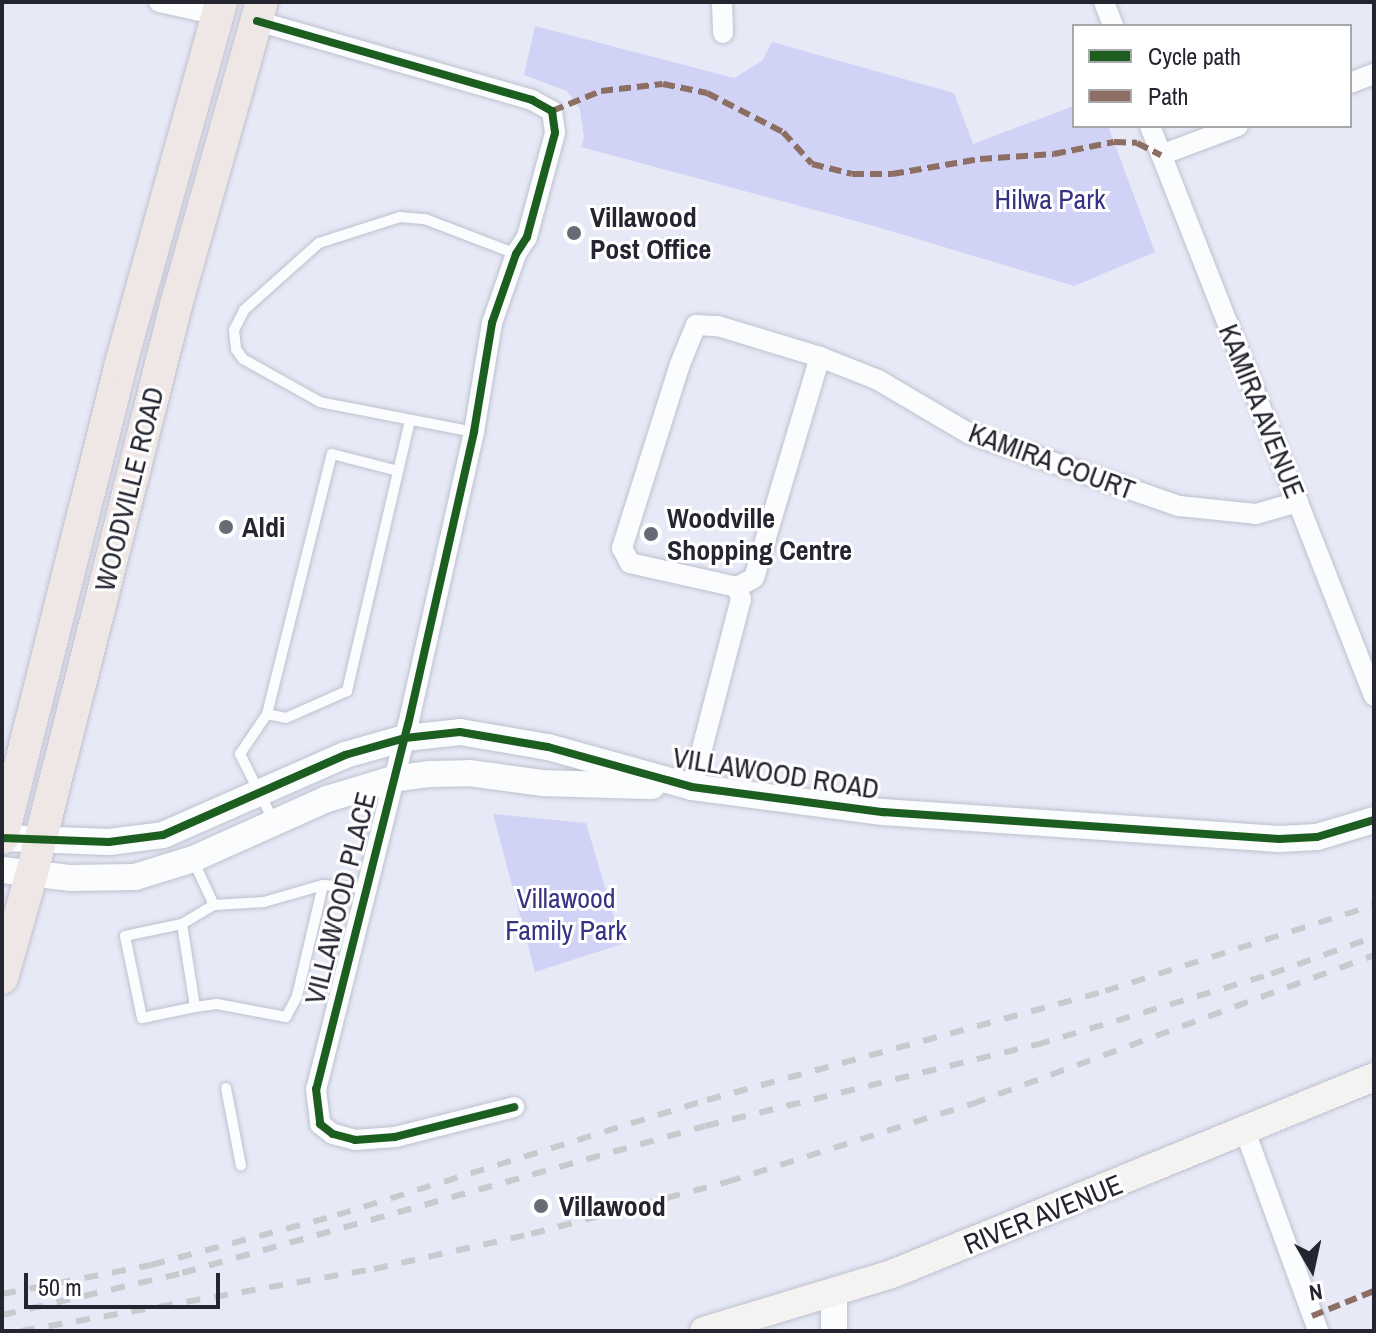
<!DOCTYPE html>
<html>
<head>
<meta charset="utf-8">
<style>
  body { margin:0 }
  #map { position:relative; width:1376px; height:1333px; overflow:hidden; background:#e7e9f7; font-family:"Archivo Narrow",sans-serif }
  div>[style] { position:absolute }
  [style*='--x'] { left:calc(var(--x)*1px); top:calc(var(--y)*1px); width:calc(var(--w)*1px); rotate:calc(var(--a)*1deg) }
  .green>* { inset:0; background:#d0d3f5 }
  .roads { filter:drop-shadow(0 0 2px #bfc1cd) drop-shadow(0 0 2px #bfc1cd) }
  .service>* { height:10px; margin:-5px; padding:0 5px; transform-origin:5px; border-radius:5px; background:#fbfcfe }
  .minor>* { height:20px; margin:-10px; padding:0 10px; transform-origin:10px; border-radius:10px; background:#fbfcfe }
  .tertiary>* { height:26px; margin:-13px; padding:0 13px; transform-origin:13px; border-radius:13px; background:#fbfcfe }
  .secondary>* { height:28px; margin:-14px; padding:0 14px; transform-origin:14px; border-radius:14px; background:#f5f2f2 }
  .primary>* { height:32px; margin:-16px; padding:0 16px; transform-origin:16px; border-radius:16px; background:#efe7e5 }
  .rail>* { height:6px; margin-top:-3px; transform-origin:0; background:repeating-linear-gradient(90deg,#c9cace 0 14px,transparent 0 28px) }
  .quiet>* { height:6px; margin-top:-3px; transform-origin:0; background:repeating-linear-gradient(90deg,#8d6e63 0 12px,transparent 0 18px) }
  .cycleway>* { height:8px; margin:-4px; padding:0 4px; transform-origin:4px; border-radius:4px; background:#1b5e20 }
  .dots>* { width:22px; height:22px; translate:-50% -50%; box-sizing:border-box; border:4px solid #fff; border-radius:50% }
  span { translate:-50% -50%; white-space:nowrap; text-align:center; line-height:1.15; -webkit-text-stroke:6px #fff; paint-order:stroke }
  .park-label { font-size:28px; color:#393283 }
  .poi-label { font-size:28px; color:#242531; font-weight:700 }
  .left { translate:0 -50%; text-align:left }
  .street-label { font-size:28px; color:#242531 }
  .frame { position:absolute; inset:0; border:4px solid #242531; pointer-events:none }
  .legend { position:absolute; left:1072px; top:24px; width:280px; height:104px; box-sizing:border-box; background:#fff; border:2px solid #a7a8ad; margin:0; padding:10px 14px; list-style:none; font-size:24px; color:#242531 }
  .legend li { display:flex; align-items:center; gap:16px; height:40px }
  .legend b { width:40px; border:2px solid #a7a8ad }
  .north { position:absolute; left:1272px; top:1229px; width:80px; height:80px; -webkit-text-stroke:6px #fff; paint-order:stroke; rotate:171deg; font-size:22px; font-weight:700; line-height:32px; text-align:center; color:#242531 }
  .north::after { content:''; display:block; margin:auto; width:28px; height:36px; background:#242531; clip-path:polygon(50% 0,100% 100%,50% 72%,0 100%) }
  .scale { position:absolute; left:24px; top:1273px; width:196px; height:36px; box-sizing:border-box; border:4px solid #242531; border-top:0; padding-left:10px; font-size:24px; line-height:28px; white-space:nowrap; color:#242531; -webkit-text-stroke:6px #fff; paint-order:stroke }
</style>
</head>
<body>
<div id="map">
  <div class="green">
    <i style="clip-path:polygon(535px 26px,734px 78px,762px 61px,772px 42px,954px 93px,973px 144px,1074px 106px,1074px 126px,1108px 126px,1155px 252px,1074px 286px,874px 226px,581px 147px,584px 137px,580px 109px,567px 91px,524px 75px)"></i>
    <i style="clip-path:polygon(493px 814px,586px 823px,622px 944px,535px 972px)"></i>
  </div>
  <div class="roads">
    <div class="service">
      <i style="--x:474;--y:432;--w:157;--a:-169"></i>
      <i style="--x:320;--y:402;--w:88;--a:-150.8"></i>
      <i style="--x:243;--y:359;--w:12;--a:-125"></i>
      <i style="--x:236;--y:349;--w:19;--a:-96"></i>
      <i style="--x:234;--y:330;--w:22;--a:-63"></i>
      <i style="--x:244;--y:310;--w:101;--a:-41.8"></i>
      <i style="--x:319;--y:243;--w:85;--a:-17.8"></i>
      <i style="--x:400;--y:217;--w:25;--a:5"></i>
      <i style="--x:425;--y:219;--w:97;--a:21"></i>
      <i style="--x:267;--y:714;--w:268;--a:-76"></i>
      <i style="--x:332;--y:454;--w:68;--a:14.4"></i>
      <i style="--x:273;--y:820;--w:74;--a:-116.6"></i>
      <i style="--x:240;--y:754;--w:48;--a:-56"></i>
      <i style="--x:267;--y:714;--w:19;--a:12"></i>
      <i style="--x:286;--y:718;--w:67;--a:-23.9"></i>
      <i style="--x:347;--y:691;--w:277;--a:-76.9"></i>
      <i style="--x:193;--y:860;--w:50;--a:65"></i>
      <i style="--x:182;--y:924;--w:58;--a:168.1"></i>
      <i style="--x:125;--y:936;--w:84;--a:78.3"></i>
      <i style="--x:142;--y:1018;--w:54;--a:-11.7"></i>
      <i style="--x:195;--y:1007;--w:84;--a:-98.9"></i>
      <i style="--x:182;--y:924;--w:37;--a:-31"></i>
      <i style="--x:214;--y:905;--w:50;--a:-3.4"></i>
      <i style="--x:264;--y:902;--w:61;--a:-16.1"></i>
      <i style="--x:323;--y:885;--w:42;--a:4.1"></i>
      <i style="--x:195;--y:1007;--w:22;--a:-8"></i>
      <i style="--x:217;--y:1004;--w:70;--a:10.7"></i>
      <i style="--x:286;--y:1017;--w:24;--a:-62"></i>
      <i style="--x:297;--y:996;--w:114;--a:-76.8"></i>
      <i style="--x:226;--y:1088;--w:79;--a:79.1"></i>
    </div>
    <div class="minor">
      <i style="--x:159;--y:2;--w:60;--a:12.4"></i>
      <i style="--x:722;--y:2;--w:31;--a:88"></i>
      <i style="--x:1104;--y:2;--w:26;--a:69"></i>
      <i style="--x:257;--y:21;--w:286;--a:16"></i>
      <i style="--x:532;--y:100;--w:23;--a:29"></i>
      <i style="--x:552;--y:111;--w:22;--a:82"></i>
      <i style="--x:555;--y:133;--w:108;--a:105.1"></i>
      <i style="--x:527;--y:237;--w:20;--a:123"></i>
      <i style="--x:516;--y:254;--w:73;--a:109.2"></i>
      <i style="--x:492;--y:323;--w:110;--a:99.4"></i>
      <i style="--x:474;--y:432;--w:299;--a:102.7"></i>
      <i style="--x:408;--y:724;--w:376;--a:104.1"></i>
      <i style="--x:316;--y:1089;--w:35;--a:83"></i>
      <i style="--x:320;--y:1124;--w:16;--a:38"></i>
      <i style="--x:333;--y:1134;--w:23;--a:15"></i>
      <i style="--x:355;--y:1140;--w:40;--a:-4.3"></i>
      <i style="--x:395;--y:1137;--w:123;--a:-14.1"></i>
      <i style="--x:1350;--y:83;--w:26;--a:-21"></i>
      <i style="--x:1150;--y:126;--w:612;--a:68.55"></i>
      <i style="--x:1161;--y:155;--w:82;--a:-20.6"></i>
      <i style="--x:737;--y:587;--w:19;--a:-28"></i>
      <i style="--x:754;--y:578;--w:231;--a:-73.4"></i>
      <i style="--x:692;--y:787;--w:194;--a:-75.4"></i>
      <i style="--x:741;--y:599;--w:13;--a:-108"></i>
      <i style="--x:737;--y:587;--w:110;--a:-167.4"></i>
      <i style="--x:630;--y:563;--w:17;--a:-118"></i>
      <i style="--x:622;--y:548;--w:193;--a:-72.5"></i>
      <i style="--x:680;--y:364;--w:42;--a:-67.7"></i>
      <i style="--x:696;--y:325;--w:22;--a:3"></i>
      <i style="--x:718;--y:326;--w:107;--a:16.9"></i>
      <i style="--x:820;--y:357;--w:62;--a:21.6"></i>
      <i style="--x:878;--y:380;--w:104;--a:30.5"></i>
      <i style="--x:968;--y:433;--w:223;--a:19.1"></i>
      <i style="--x:1179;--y:506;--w:77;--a:5.9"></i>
      <i style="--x:1256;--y:514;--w:44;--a:-15.9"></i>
      <i style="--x:1245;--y:1131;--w:213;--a:69.9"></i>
    </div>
    <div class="tertiary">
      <i style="--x:2;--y:838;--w:107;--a:2.1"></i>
      <i style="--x:109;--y:842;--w:54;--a:-7.4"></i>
      <i style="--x:163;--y:835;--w:199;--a:-23.7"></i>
      <i style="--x:345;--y:755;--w:62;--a:-15.8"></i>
      <i style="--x:405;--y:738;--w:55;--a:-6.2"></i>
      <i style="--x:460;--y:732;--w:89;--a:9.7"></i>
      <i style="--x:548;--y:747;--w:149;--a:15.5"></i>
      <i style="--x:692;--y:787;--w:193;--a:7.5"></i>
      <i style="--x:883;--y:812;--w:397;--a:3.9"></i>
      <i style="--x:1279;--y:839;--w:38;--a:-3"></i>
      <i style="--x:1317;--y:837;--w:59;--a:-16.6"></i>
      <i style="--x:2;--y:870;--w:68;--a:6.7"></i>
      <i style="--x:70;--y:878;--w:65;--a:-0.9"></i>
      <i style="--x:135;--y:877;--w:61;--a:-17.2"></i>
      <i style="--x:193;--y:859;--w:147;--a:-24.1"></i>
      <i style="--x:327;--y:799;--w:69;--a:-16.9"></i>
      <i style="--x:393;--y:779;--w:37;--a:-8"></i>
      <i style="--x:430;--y:774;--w:39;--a:-1"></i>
      <i style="--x:469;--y:773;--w:75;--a:7.7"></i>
      <i style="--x:543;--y:783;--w:109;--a:1.6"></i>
      <i style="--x:834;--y:1331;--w:39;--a:-90"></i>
    </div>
    <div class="secondary">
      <i style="--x:704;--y:1331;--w:196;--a:-16.9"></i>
      <i style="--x:892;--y:1274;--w:521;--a:-22.23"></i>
    </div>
    <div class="primary">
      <i style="--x:2;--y:838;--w:486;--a:-75.9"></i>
      <i style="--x:120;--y:367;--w:379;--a:-74.5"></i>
      <i style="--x:2;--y:978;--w:109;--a:-74.1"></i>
      <i style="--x:32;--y:873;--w:586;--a:-75.77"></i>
      <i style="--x:176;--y:305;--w:315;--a:-74.2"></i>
    </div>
  </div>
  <div class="rail">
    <i style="--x:2;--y:1294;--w:152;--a:-11"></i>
    <i style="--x:151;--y:1265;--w:193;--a:-15"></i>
    <i style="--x:337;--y:1215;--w:387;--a:-17.3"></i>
    <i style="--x:707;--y:1100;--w:413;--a:-15.3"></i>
    <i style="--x:1105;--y:991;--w:282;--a:-17.7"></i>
    <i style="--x:2;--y:1315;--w:185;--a:-13.1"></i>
    <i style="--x:182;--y:1273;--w:543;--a:-15.7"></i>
    <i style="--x:705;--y:1126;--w:341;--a:-13.8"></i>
    <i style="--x:1036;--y:1045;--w:245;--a:-16.8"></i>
    <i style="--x:1271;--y:974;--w:109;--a:-19.8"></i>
    <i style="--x:21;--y:1331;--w:358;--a:-10"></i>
    <i style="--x:374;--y:1269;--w:161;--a:-12.6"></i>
    <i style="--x:531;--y:1234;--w:203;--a:-14.9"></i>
    <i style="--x:727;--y:1182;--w:257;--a:-17.7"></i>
    <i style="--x:972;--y:1104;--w:429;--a:-20.3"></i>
  </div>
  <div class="quiet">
    <i style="--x:552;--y:111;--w:53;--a:-22.2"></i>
    <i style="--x:601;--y:91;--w:62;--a:-6.4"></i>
    <i style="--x:663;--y:84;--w:45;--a:11.6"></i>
    <i style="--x:707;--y:93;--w:85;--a:27.2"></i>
    <i style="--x:783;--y:132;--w:43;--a:47.8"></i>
    <i style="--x:812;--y:164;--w:41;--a:14"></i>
    <i style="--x:852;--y:174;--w:40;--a:0"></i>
    <i style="--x:892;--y:174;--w:89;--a:-9.7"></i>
    <i style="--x:980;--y:159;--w:74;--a:-3.9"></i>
    <i style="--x:1054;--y:154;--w:61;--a:-11.3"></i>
    <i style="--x:1114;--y:142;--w:23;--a:2"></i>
    <i style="--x:1137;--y:143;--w:27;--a:27"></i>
    <i style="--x:1312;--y:1316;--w:67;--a:-22"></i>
  </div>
  <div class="cycleway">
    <i style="--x:257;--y:21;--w:286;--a:16"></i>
    <i style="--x:532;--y:100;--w:23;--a:29"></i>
    <i style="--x:552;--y:111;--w:22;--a:82"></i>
    <i style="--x:555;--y:133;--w:108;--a:105.1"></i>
    <i style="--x:527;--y:237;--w:20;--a:123"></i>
    <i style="--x:516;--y:254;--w:73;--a:109.2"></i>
    <i style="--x:492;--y:323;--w:110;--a:99.4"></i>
    <i style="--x:474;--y:432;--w:299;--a:102.7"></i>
    <i style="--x:408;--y:724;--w:376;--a:104.1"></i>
    <i style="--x:316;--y:1089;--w:35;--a:83"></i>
    <i style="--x:320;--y:1124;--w:16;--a:38"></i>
    <i style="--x:333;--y:1134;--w:23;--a:15"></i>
    <i style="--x:355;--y:1140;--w:40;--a:-4.3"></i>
    <i style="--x:395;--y:1137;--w:123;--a:-14.1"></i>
    <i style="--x:2;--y:838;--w:107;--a:2.1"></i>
    <i style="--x:109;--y:842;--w:54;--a:-7.4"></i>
    <i style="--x:163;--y:835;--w:199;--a:-23.7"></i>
    <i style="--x:345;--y:755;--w:62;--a:-15.8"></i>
    <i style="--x:405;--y:738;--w:55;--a:-6.2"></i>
    <i style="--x:460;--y:732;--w:89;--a:9.7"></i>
    <i style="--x:548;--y:747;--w:149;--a:15.5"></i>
    <i style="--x:692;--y:787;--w:193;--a:7.5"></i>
    <i style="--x:883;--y:812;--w:397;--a:3.9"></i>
    <i style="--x:1279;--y:839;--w:38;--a:-3"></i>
    <i style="--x:1317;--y:837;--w:59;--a:-16.6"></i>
  </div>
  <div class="dots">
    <i style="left:574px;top:233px;background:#686a76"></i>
    <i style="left:226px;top:527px;background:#686a76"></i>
    <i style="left:651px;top:534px;background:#686a76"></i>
    <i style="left:541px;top:1206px;background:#686a76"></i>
  </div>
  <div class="park-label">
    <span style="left:1050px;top:199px">Hilwa Park</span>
    <span style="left:566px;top:914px">Villawood<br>Family Park</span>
  </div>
  <div class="poi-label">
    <span class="left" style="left:590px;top:233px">Villawood<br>Post Office</span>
    <span class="left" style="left:667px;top:534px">Woodville<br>Shopping Centre</span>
    <span class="left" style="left:242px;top:527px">Aldi</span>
    <span class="left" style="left:559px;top:1206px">Villawood</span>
  </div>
  <div class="street-label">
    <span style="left:1262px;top:411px;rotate:68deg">KAMIRA AVENUE</span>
    <span style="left:1052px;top:461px;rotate:20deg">KAMIRA COURT</span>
    <span style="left:129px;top:489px;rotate:-76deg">WOODVILLE ROAD</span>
    <span style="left:776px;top:773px;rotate:9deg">VILLAWOOD ROAD</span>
    <span style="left:340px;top:898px;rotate:-76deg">VILLAWOOD PLACE</span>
    <span style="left:1043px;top:1214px;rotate:-22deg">RIVER AVENUE</span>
  </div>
  <div class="frame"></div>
  <ul class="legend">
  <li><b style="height:10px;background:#1b5e20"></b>Cycle path</li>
  <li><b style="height:10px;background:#8d6e63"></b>Path</li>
  </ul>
  <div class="north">N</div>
  <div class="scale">50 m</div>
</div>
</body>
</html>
